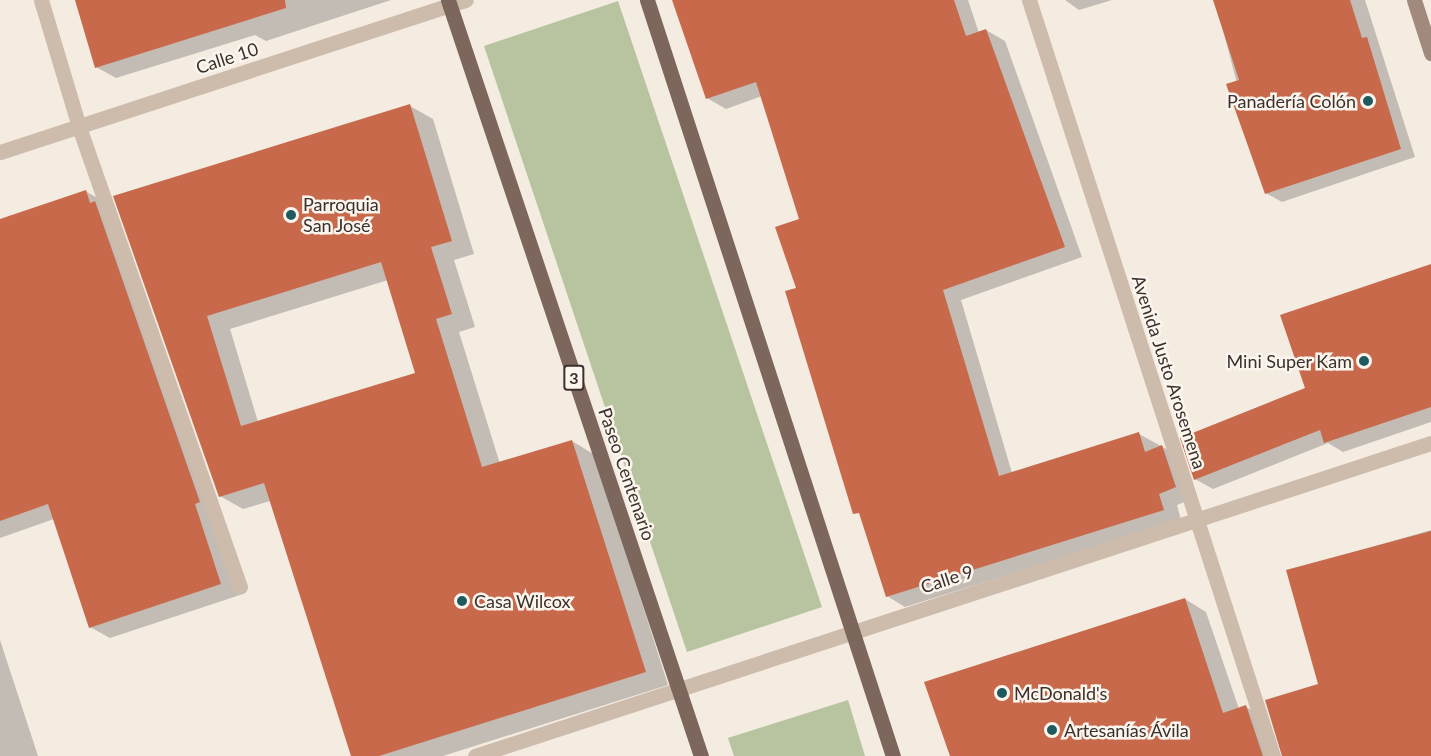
<!DOCTYPE html>
<html>
<head>
<meta charset="utf-8">
<style>
  body { margin:0 }
  #map { position:relative; width:1431px; height:756px; overflow:hidden; background:#f4ebe1; font-family:Lato,sans-serif }
  div>[style] { position:absolute }
  [style*='--x'] { left:calc(var(--x)*1px); top:calc(var(--y)*1px); width:calc(var(--w)*1px); rotate:calc(var(--a)*1deg) }
  .green>* { inset:0; background:#b8c4a0 }
  .shadow>* { inset:0; background:#0003 }
  .building>* { inset:0; background:#c8694b }
  .service>* { height:15px; margin:-7.5px; padding:0 7.5px; transform-origin:7.5px; border-radius:7.5px; background:#cdbbac }
  .minor>* { height:15px; margin:-7.5px; padding:0 7.5px; transform-origin:7.5px; border-radius:7.5px; background:#cdbbac }
  .secondary>* { height:15px; margin:-7.5px; padding:0 7.5px; transform-origin:7.5px; border-radius:7.5px; background:#a18a7d }
  .primary>* { height:15px; margin:-7.5px; padding:0 7.5px; transform-origin:7.5px; border-radius:7.5px; background:#7d675c }
  .dots>* { width:16px; height:16px; translate:-50% -50%; box-sizing:border-box; border:3px solid #fbf5ee; border-radius:50% }
  span { translate:-50% -50%; white-space:nowrap; text-align:center; line-height:1.15; -webkit-text-stroke:5px #fbf5ee; paint-order:stroke }
  .shield-label span { padding:2px 4px; background:#fbf5ee; border:2px solid; border-radius:4px; -webkit-text-stroke-width:0 }
  .shield-label { font-size:16px; color:#3b302b; font-weight:700 }
  .street-label { font-size:18px; color:#3b302b }
  .poi-label { font-size:18px; color:#3b302b }
  .right { translate:-100% -50%; text-align:right }
  .left { translate:0 -50%; text-align:left }
</style>
</head>
<body>
<div id="map">
  <div class="green">
    <i style="clip-path:polygon(618px 1px,822px 607px,687px 652px,484px 46px)"></i>
    <i style="clip-path:polygon(848px 700px,865px 756px,734px 756px,728px 738px)"></i>
  </div>
  <div class="shadow">
    <i style="clip-path:polygon(75px 0,391px 0,266px 41px,255px 35px,116px 78px,96px 67px)"></i>
    <i style="clip-path:polygon(679px 0,968px 0,979px 33px,986px 30px,1005px 41px,1082px 257px,961px 300px,1012px 473px,1139px 434px,1181px 457px,1194px 498px,1177px 505px,1181px 520px,905px 607px,887px 596px,798px 289px,801px 220px,762px 96px,726px 109px,707px 98px)"></i>
    <i style="clip-path:polygon(1065px 0,1112px 0,1079px 10px)"></i>
    <i style="clip-path:polygon(1215px 0,1365px 0,1415px 157px,1282px 202px,1266px 193px)"></i>
    <i style="clip-path:polygon(evenodd,410px 106px,433px 119px,474px 254px,454px 260px,475px 327px,459px 332px,500px 464px,572px 441px,595px 455px,668px 685px,443px 756px,352px 756px,270px 501px,243px 509px,220px 496px,115px 197px,410px 106px,388px 280px,417px 374px,258px 422px,230px 329px,388px 280px)"></i>
    <i style="clip-path:polygon(85px 191px,105px 202px,240px 595px,110px 638px,90px 627px,54px 519px,0 538px,0 223px)"></i>
    <i style="clip-path:polygon(1431px 265px,1431px 422px,1343px 452px,1328px 443px,1213px 489px,1195px 479px,1307px 389px)"></i>
    <i style="clip-path:polygon(1431px 530px,1431px 756px,1283px 756px,1320px 685px,1288px 571px)"></i>
    <i style="clip-path:polygon(1185px 599px,1206px 612px,1239px 709px,1246px 707px,1268px 720px,1280px 756px,951px 756px)"></i>
    <i style="clip-path:polygon(0 640px,38px 756px,0 756px)"></i>
  </div>
  <div class="building">
    <i style="clip-path:polygon(75px 0,285px 0,286px 8px,95px 68px)"></i>
    <i style="clip-path:polygon(672px 0,954px 0,966px 36px,986px 29px,1065px 247px,943px 290px,999px 476px,1139px 432px,1145px 452px,1162px 445px,1176px 487px,1159px 494px,1164px 510px,886px 597px,859px 513px,853px 514px,785px 291px,796px 288px,775px 227px,799px 219px,756px 82px,706px 99px)"></i>
    <i style="clip-path:polygon(1213px 0,1350px 0,1362px 38px,1367px 37px,1401px 149px,1265px 194px,1226px 84px,1239px 80px)"></i>
    <i style="clip-path:polygon(evenodd,410px 104px,452px 241px,431px 247px,452px 314px,436px 319px,482px 467px,572px 440px,646px 672px,379px 756px,351px 756px,264px 483px,219px 497px,113px 196px,410px 104px,381px 262px,415px 373px,241px 426px,207px 316px,381px 262px)"></i>
    <i style="clip-path:polygon(86px 190px,90px 203px,95px 201px,200px 502px,195px 504px,221px 584px,89px 628px,48px 504px,0 521px,0 219px)"></i>
    <i style="clip-path:polygon(1431px 264px,1431px 407px,1324px 443px,1320px 430px,1194px 480px,1180px 438px,1305px 388px,1280px 315px)"></i>
    <i style="clip-path:polygon(1431px 531px,1431px 756px,1282px 756px,1265px 700px,1318px 684px,1286px 570px)"></i>
    <i style="clip-path:polygon(1185px 598px,1223px 713px,1246px 705px,1263px 756px,950px 756px,924px 682px)"></i>
  </div>
  <div class="service">
    <i style="--x:79;--y:127;--w:487;--a:70.7"></i>
  </div>
  <div class="minor">
    <i style="--x:41;--y:0;--w:133;--a:73.3"></i>
    <i style="--x:1029;--y:0;--w:794;--a:72.11"></i>
    <i style="--x:0;--y:152;--w:490;--a:-18.1"></i>
    <i style="--x:475;--y:756;--w:1006;--a:-18.13"></i>
  </div>
  <div class="secondary">
    <i style="--x:1414;--y:0;--w:56;--a:72.2"></i>
  </div>
  <div class="primary">
    <i style="--x:448;--y:0;--w:797;--a:71.5"></i>
    <i style="--x:647;--y:0;--w:795;--a:71.98"></i>
  </div>
  <div class="dots">
    <i style="left:1368px;top:101px;background:#1f5a5e"></i>
    <i style="left:291px;top:215px;background:#1f5a5e"></i>
    <i style="left:1364px;top:361px;background:#1f5a5e"></i>
    <i style="left:462px;top:601px;background:#1f5a5e"></i>
    <i style="left:1002px;top:693px;background:#1f5a5e"></i>
    <i style="left:1052px;top:730px;background:#1f5a5e"></i>
  </div>
  <div class="shield-label">
    <span style="left:574px;top:378px">3</span>
  </div>
  <div class="street-label">
    <span style="left:227px;top:58px;rotate:-18deg">Calle 10</span>
    <span style="left:1169px;top:372px;rotate:72deg">Avenida Justo Arosemena</span>
    <span style="left:627px;top:474px;rotate:71deg">Paseo Centenario</span>
    <span style="left:947px;top:579px;rotate:-18deg">Calle 9</span>
  </div>
  <div class="poi-label">
    <span class="right" style="left:1356px;top:101px">Panadería Colón</span>
    <span class="left" style="left:303px;top:215px">Parroquia<br>San José</span>
    <span class="right" style="left:1352px;top:361px">Mini Super Kam</span>
    <span class="left" style="left:474px;top:601px">Casa Wilcox</span>
    <span class="left" style="left:1014px;top:693px">McDonald's</span>
    <span class="left" style="left:1064px;top:730px">Artesanías Ávila</span>
  </div>
</div>
</body>
</html>
